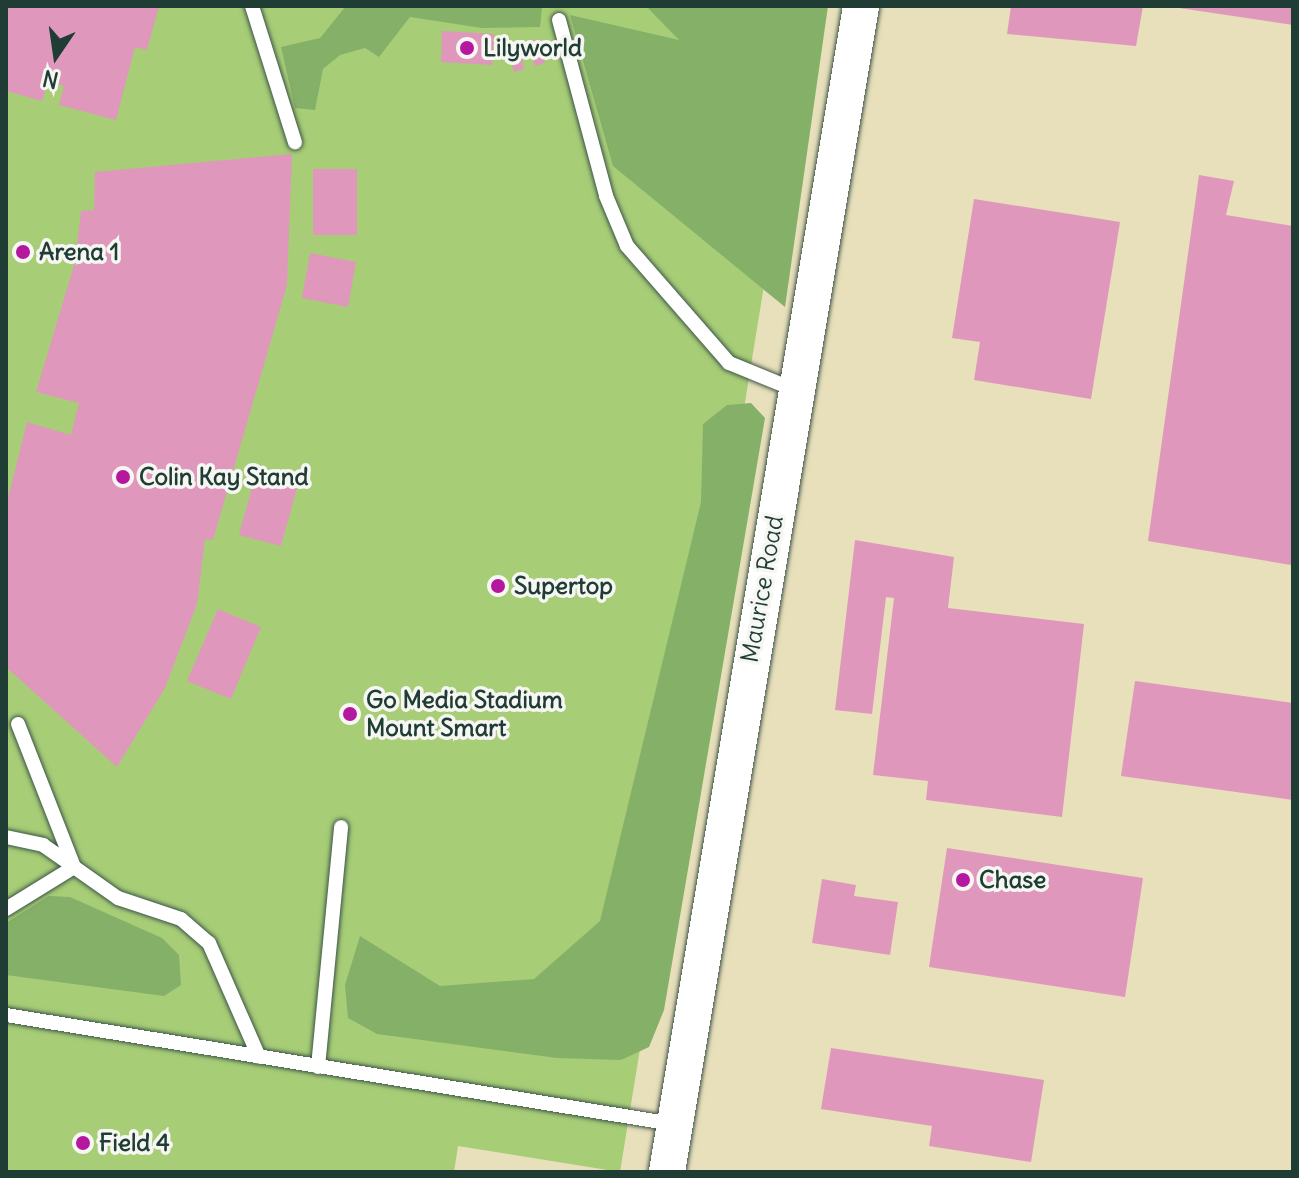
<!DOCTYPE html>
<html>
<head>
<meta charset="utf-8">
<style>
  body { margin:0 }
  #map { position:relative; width:1299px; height:1178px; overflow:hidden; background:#e8dfbb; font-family:Delius,sans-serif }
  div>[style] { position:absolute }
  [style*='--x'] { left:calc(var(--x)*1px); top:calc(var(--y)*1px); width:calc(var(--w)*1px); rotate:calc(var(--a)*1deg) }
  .green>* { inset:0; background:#a7cd77 }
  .forest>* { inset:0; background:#85b068 }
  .building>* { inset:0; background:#df98bc }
  .roads { filter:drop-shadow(0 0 2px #3d5548) drop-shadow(0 0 2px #3d5548) }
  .service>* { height:14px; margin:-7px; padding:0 7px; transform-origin:7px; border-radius:7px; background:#fff }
  .tertiary>* { height:36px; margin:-18px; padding:0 18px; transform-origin:18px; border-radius:18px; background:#fff }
  .dots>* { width:22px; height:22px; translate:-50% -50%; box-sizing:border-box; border:4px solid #f6f6f2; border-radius:50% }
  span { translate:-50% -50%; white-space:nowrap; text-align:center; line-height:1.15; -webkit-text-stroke:7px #f6f6f2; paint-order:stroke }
  .poi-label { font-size:24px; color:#1f3d34; font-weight:700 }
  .left { translate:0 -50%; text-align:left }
  .street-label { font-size:24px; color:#1f3d34 }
  .frame { position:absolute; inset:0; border:8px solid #1f3d34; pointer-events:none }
  .north { position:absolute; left:16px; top:16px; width:80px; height:80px; -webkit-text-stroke:6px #f6f6f2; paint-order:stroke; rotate:193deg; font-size:22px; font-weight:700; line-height:32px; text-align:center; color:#1f3d34 }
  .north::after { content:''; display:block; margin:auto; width:28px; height:36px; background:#1f3d34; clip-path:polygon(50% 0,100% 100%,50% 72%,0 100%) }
</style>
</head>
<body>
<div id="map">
  <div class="green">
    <i style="clip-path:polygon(6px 6px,725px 6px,798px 76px,620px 1172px,458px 1146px,454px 1172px,6px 1172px)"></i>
  </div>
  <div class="forest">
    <i style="clip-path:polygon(346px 6px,537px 6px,542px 8px,540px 27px,482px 28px,410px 17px,379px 57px,365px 48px,340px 55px,323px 69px,315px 110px,295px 108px,281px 47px,320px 38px)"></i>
    <i style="clip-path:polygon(646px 6px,828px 6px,785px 307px,613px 166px,570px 15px,679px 40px)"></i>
    <i style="clip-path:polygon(751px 403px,765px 418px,664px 1010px,649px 1047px,621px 1060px,557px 1058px,377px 1034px,348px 1018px,345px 985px,360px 936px,440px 986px,534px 979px,600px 921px,701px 502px,703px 424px,727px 405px)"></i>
    <i style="clip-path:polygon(49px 896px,70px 897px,162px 938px,179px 955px,181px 985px,164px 996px,6px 975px,6px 923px)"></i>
  </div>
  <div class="building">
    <i style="clip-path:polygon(6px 6px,159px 6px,147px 50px,135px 47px,116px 120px,59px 105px,64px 86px,48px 82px,42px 101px,6px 91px)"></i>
    <i style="clip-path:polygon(1011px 6px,1143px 6px,1136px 46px,1007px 34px)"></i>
    <i style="clip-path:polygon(1179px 6px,1293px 6px,1293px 25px,1179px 8px)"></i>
    <i style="clip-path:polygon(442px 31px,494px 34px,492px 65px,441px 62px)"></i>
    <i style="clip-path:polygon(538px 39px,545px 63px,535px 66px,528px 42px)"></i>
    <i style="clip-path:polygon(519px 45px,524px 69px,514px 72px,508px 47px)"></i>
    <i style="clip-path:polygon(292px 154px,287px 285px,213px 540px,205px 539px,197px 604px,165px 688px,117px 767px,6px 667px,6px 506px,27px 422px,71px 435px,79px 403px,36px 392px,75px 262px,81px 211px,94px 210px,95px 172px)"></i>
    <i style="clip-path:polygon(313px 169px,357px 169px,357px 235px,313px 235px)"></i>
    <i style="clip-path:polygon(1199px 175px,1234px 181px,1226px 215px,1293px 226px,1291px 565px,1148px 541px)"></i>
    <i style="clip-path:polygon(974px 199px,1120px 222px,1091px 399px,974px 380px,980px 342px,952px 338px)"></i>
    <i style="clip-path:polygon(310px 253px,356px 262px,348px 307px,302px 298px)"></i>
    <i style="clip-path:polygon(257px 469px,299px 481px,281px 546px,239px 535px)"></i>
    <i style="clip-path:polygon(855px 540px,954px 557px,948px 608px,1084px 624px,1062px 817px,926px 800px,928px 781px,873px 775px,894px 598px,886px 597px,872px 714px,835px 710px)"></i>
    <i style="clip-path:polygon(218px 609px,261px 627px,231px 699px,187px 681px)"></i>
    <i style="clip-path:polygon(1135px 681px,1293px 703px,1293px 800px,1121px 776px)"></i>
    <i style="clip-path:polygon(947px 848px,1143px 878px,1125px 997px,929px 967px)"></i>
    <i style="clip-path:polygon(822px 879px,856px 885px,854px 896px,898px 902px,890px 955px,812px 943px)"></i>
    <i style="clip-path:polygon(831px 1048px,1044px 1080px,1031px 1162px,929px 1146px,932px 1126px,821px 1109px)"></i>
  </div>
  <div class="roads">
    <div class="service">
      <i style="--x:252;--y:6;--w:143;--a:72.5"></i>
      <i style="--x:559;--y:20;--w:182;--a:75"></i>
      <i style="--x:606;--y:196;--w:54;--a:67.2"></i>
      <i style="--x:627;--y:246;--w:155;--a:48.9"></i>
      <i style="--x:729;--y:363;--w:71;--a:22.2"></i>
      <i style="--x:18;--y:724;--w:154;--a:68.6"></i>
      <i style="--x:6;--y:837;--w:38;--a:12"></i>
      <i style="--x:43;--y:845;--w:38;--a:35"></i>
      <i style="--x:6;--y:909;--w:80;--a:-31.7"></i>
      <i style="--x:74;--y:867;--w:54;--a:35.2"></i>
      <i style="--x:118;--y:898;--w:66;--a:18.4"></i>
      <i style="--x:181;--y:919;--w:37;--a:41"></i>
      <i style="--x:209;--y:943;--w:124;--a:66.3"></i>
      <i style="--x:6;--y:1015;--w:676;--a:9.28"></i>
      <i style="--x:318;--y:1067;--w:241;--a:-84.5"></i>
    </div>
    <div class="tertiary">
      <i style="--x:667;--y:1172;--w:1182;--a:-80.55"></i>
    </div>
  </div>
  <div class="dots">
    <i style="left:467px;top:48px;background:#b5179e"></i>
    <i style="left:23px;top:252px;background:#b5179e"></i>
    <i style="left:123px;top:477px;background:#b5179e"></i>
    <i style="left:498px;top:586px;background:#b5179e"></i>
    <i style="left:350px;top:714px;background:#b5179e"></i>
    <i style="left:963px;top:880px;background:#b5179e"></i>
    <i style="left:83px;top:1143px;background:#b5179e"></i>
  </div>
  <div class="poi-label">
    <span class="left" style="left:483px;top:48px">Lilyworld</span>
    <span class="left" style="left:39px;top:252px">Arena 1</span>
    <span class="left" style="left:139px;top:477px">Colin Kay Stand</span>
    <span class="left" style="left:514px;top:586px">Supertop</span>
    <span class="left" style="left:366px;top:714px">Go Media Stadium<br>Mount Smart</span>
    <span class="left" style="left:979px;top:880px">Chase</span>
    <span class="left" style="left:99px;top:1143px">Field 4</span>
  </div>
  <div class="street-label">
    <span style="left:762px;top:589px;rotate:-80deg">Maurice Road</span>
  </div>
  <div class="frame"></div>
  <div class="north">N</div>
</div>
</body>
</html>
